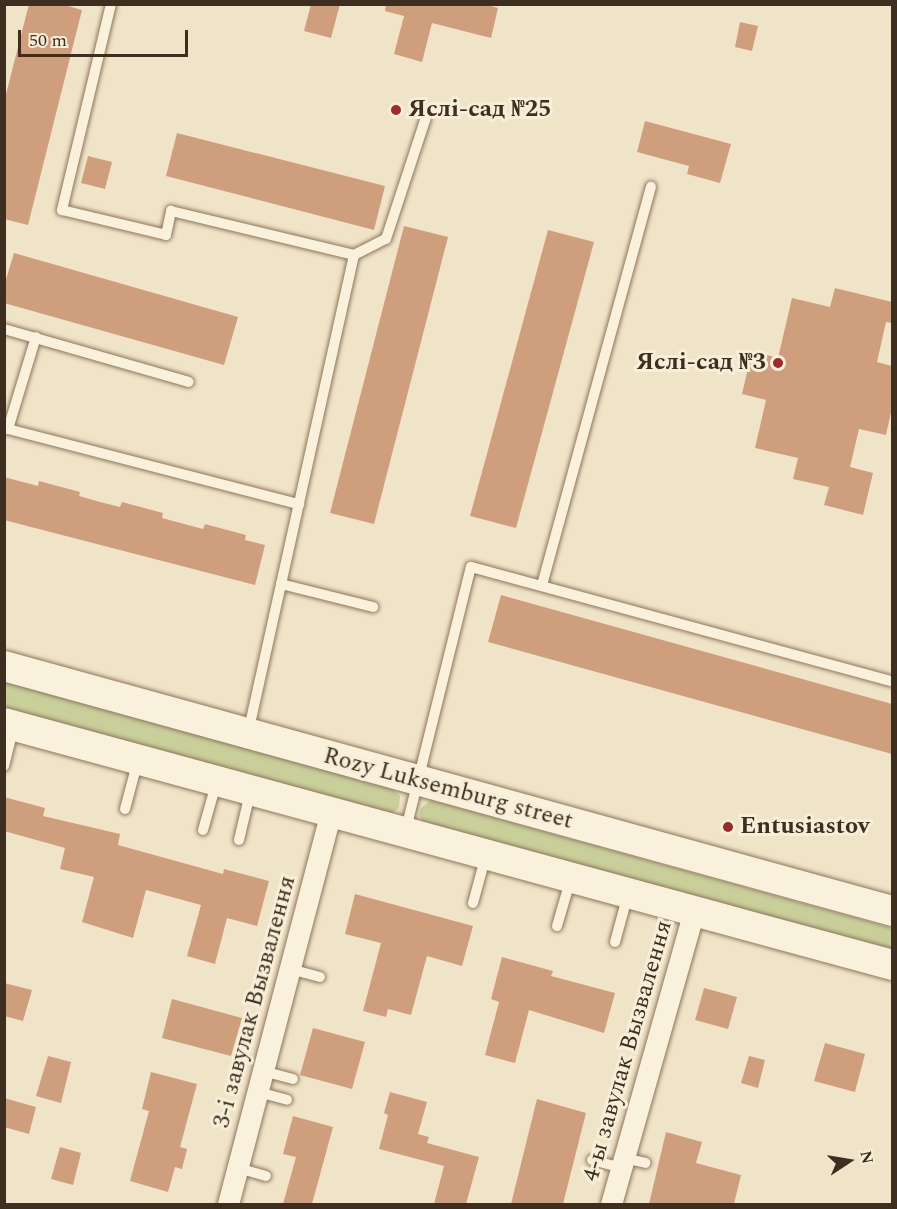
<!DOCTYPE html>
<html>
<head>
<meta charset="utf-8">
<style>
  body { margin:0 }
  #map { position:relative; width:897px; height:1209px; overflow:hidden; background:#f0e4c8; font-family:Spectral,serif }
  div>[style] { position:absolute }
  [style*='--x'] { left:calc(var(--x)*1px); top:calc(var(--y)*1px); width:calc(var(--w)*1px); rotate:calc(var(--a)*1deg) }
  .green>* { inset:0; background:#c9cf9b }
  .building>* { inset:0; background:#cf9f7d }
  .roads { filter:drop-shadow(0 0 2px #8d765c) drop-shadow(0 0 2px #8d765c) }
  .lane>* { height:10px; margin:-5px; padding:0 5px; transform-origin:5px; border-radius:5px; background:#faf1dc }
  .street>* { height:21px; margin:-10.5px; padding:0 10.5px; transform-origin:10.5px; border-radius:10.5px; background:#faf1dc }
  .secondary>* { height:30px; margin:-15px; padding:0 15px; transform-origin:15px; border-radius:15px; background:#faf1dc }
  .dots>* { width:16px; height:16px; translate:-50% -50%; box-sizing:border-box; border:3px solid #f7eed8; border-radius:50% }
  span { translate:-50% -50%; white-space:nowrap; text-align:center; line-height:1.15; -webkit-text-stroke:6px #f7eed8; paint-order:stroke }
  .poi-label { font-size:24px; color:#3d2e20; font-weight:700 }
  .left { translate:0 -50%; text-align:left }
  .right { translate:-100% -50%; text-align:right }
  .street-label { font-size:24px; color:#3d2e20 }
  .frame { position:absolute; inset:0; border:6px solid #3d2e20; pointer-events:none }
  .north { position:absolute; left:819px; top:1131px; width:60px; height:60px; -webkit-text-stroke:4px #f7eed8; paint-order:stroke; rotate:78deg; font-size:16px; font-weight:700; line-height:24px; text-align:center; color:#3d2e20 }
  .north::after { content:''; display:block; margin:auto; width:21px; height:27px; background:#3d2e20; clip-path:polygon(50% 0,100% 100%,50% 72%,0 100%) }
  .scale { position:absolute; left:18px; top:30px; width:170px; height:27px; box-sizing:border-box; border:3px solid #3d2e20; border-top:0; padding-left:8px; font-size:18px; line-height:21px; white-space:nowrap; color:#3d2e20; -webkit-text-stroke:4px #f7eed8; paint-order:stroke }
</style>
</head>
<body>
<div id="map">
  <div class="green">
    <i style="clip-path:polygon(4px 680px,391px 788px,400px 796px,399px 808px,390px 815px,5px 709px)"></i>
    <i style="clip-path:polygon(431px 800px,892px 928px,892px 957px,424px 825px,419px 814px,421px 808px)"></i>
  </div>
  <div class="building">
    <i style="clip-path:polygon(29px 4px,61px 4px,82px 10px,28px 225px,4px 219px,4px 102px)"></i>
    <i style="clip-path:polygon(311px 4px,340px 4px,331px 38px,304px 31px)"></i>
    <i style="clip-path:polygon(386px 4px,484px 4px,498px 8px,491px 38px,432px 23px,422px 62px,394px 54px,404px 16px,385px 11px)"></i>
    <i style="clip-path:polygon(740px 22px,758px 26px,752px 51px,735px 47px)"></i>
    <i style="clip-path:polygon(645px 121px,731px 144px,720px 183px,687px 174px,689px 166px,637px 152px)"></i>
    <i style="clip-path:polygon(177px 133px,385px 186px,374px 230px,166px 176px)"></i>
    <i style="clip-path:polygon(88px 156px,112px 162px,105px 189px,81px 183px)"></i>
    <i style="clip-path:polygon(404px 226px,448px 237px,374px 524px,330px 513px)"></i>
    <i style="clip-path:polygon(548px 230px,594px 242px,516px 528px,470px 516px)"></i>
    <i style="clip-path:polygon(14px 253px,238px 317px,224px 365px,4px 303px,4px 286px)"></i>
    <i style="clip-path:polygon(835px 288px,892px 302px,892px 323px,886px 322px,877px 362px,892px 366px,892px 408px,886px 435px,859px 429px,850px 467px,873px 473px,863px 515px,824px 505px,829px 487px,793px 479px,798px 458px,755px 448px,766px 400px,742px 394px,752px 351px,778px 358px,792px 298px,830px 307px)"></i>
    <i style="clip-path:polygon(4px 477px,38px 486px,39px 481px,80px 492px,79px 496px,100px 502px,120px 507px,122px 502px,163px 513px,162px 518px,203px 529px,205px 524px,246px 535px,245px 540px,265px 545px,255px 585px,4px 520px)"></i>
    <i style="clip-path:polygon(501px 595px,892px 704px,892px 754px,488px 642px)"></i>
    <i style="clip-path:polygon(4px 797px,45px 808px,43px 816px,120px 834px,118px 845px,223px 874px,224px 869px,269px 881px,257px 926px,227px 918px,215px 964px,187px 956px,201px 905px,146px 890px,133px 938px,82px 922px,94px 877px,60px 869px,65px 848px,4px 831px)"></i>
    <i style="clip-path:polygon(355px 894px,473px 926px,462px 966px,427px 956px,411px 1015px,388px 1009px,386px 1017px,363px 1011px,381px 943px,345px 934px)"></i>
    <i style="clip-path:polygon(502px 957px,553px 971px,551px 976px,615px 993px,604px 1033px,529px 1010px,515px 1063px,485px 1055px,499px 1002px,491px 999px)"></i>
    <i style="clip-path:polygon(4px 983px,32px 990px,23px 1021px,4px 1016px)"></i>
    <i style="clip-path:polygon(704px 988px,737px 997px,728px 1029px,695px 1020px)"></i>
    <i style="clip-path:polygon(172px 999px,242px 1018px,231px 1056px,162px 1038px)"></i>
    <i style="clip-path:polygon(313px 1028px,365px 1042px,352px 1089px,300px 1075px)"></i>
    <i style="clip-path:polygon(825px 1043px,865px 1054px,855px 1092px,814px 1081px)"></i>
    <i style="clip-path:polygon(48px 1056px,71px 1062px,61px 1103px,36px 1096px)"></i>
    <i style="clip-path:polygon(749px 1056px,765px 1060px,758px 1088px,741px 1083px)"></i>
    <i style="clip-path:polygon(151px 1072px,197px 1084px,180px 1147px,187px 1149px,182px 1169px,175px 1167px,168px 1192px,130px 1181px,149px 1111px,142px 1109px)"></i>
    <i style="clip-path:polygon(390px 1092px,427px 1102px,418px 1134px,429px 1137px,427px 1143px,479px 1157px,466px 1204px,434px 1204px,444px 1166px,379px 1149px,388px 1115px,384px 1113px)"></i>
    <i style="clip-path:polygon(4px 1098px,36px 1107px,29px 1134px,4px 1127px)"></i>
    <i style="clip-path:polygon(537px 1099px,586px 1113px,563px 1204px,511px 1204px)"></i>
    <i style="clip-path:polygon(293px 1116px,333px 1127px,312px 1204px,283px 1204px,296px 1157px,283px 1154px)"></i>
    <i style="clip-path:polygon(666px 1132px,702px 1142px,696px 1163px,741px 1175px,734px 1204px,649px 1204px)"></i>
    <i style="clip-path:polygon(60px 1147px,81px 1153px,73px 1185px,51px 1179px)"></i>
  </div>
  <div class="roads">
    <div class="lane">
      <i style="--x:111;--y:4;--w:212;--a:103.4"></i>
      <i style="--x:62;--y:210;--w:107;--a:13.5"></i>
      <i style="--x:166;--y:235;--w:25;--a:-78"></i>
      <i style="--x:171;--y:211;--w:188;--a:13.5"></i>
      <i style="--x:354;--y:255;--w:490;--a:102.5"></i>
      <i style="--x:354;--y:255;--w:36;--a:-27"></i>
      <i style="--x:386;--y:239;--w:128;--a:-71.8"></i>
      <i style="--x:4;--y:329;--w:192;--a:16"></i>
      <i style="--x:4;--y:428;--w:4;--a:14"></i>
      <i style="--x:8;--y:429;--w:96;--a:-73.1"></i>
      <i style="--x:8;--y:429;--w:301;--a:14.5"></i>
      <i style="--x:281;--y:584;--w:95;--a:14"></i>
      <i style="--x:542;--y:585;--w:413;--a:-74.7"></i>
      <i style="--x:4;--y:766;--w:38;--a:-76"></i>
      <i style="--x:125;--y:809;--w:51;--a:-75.1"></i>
      <i style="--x:406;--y:829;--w:270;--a:-76.1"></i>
      <i style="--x:471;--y:567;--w:436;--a:15.2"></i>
      <i style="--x:203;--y:830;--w:48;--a:-74.2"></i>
      <i style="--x:239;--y:840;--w:48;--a:-76.8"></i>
      <i style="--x:473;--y:903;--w:50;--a:-74.8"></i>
      <i style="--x:557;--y:926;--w:50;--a:-73.7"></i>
      <i style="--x:615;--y:942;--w:50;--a:-74.8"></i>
      <i style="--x:290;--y:969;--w:31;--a:15"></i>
      <i style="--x:263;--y:1071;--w:31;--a:15"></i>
      <i style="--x:258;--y:1092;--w:30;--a:15"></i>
      <i style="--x:624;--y:1158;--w:22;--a:13"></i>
      <i style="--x:592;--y:1160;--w:30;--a:15"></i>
      <i style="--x:238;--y:1168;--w:29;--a:16"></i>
    </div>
    <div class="street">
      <i style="--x:228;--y:1204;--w:405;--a:-75.3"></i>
      <i style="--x:611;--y:1204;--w:305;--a:-74.2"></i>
    </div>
    <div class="secondary">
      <i style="--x:4;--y:666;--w:921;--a:15.42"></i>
      <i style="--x:4;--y:723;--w:920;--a:15.24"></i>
    </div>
  </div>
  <div class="dots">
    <i style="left:396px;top:110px;background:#9e2a2b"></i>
    <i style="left:778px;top:363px;background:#9e2a2b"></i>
    <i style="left:728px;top:827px;background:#9e2a2b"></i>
  </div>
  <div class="poi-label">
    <span class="left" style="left:408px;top:110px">Яслі-сад №25</span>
    <span class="right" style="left:766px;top:363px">Яслі-сад №3</span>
    <span class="left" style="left:740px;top:827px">Entusiastov</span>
  </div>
  <div class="street-label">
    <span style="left:448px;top:789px;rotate:15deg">Rozy Luksemburg street</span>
    <span style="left:255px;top:1002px;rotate:-75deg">3-і завулак Вызвалення</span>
    <span style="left:628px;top:1051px;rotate:-74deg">4-ы завулак Вызвалення</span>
  </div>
  <div class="frame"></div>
  <div class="north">N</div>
  <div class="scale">50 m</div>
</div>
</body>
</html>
